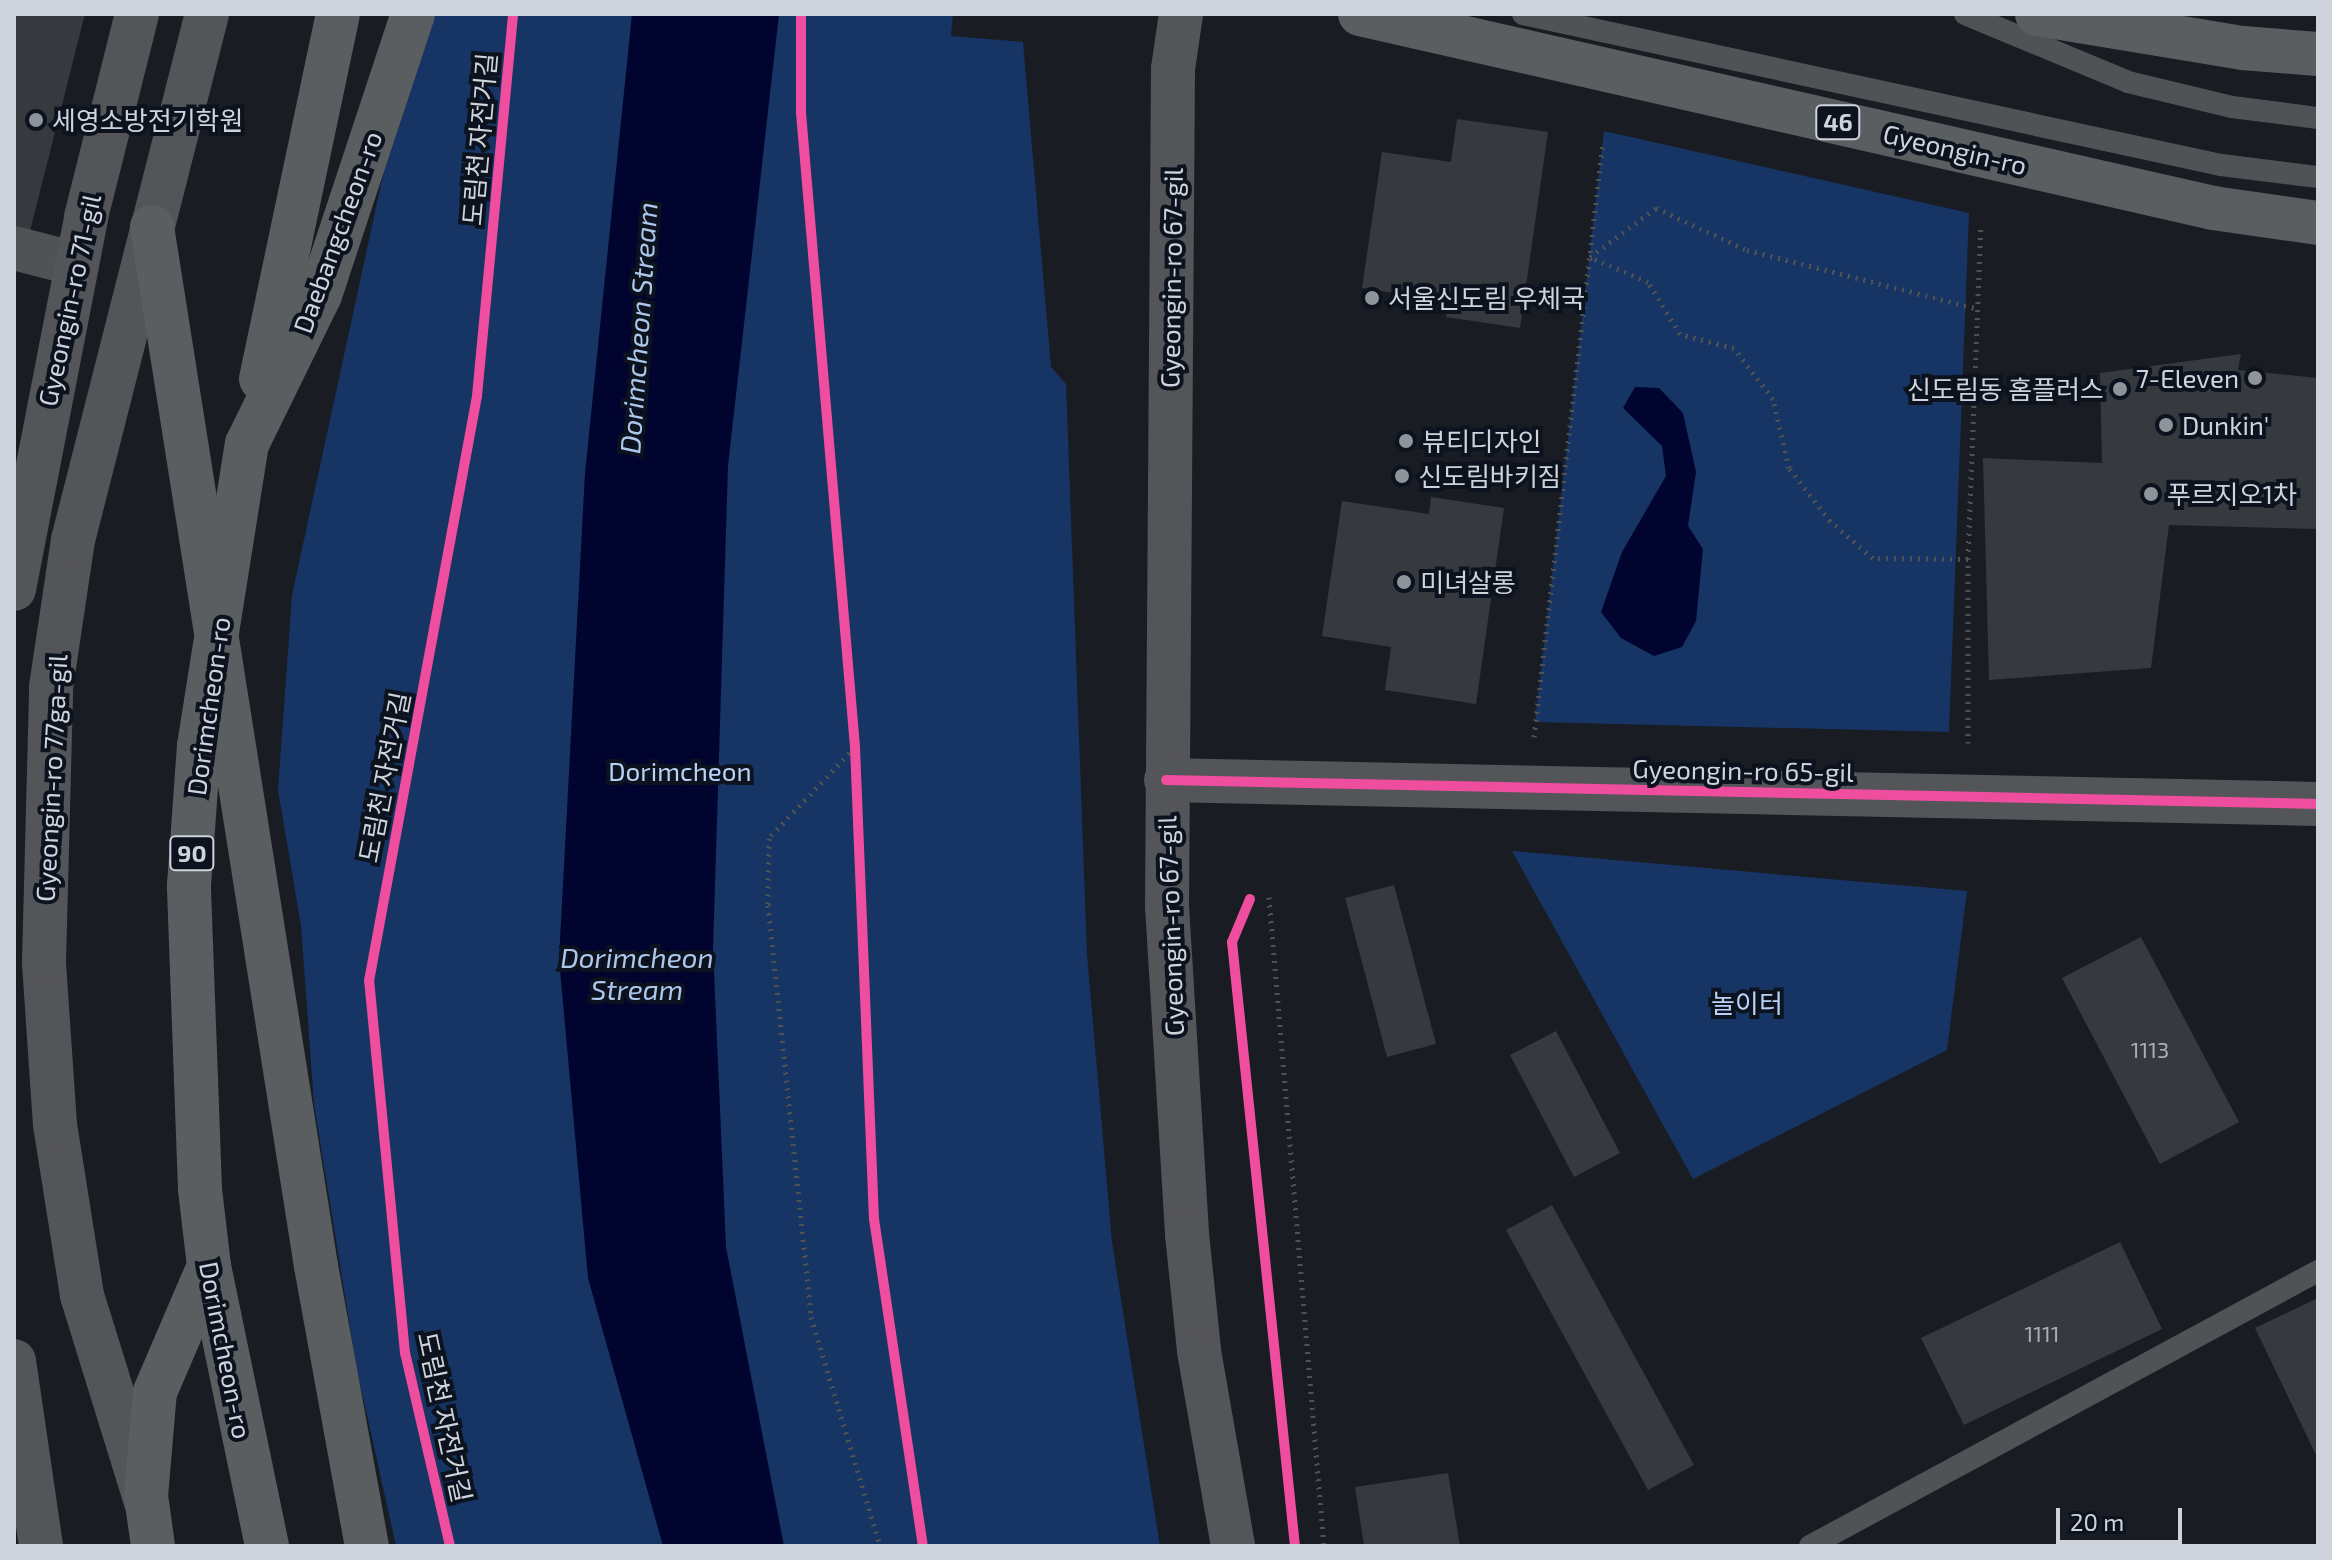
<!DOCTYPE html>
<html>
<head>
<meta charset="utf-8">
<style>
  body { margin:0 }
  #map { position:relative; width:2332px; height:1560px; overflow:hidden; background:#191d23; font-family:"Exo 2","Noto Sans KR",sans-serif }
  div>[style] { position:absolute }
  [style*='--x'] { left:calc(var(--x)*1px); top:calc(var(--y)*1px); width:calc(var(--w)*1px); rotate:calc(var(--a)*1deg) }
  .green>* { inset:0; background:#163464 }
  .water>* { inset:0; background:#020430 }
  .building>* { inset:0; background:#36393e }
  .path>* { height:5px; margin-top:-2.5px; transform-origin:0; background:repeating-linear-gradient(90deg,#4f5153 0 2px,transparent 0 8px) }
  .lane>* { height:22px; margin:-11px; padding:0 11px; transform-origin:11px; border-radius:11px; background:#505255 }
  .street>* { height:44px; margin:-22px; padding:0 22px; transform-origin:22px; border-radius:22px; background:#505255 }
  .secondary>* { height:44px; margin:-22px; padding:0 22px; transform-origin:22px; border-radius:22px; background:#545559 }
  .primary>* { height:44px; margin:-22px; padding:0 22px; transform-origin:22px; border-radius:22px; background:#5b5e60 }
  .primary-bridge>* { height:44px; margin:-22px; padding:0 22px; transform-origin:22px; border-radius:22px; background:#5b5e60 }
  .cycleway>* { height:10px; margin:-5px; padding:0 5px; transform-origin:5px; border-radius:5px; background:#ef4d9e }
  .dots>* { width:22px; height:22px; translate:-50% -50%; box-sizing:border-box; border:4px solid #0c131e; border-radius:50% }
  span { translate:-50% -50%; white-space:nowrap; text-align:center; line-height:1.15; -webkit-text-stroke:8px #0c131e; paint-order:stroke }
  .number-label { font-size:22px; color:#a9adb4 }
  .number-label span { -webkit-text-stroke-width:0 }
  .shield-label span { padding:2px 6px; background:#0c131e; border:2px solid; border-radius:6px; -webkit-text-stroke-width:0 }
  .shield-label { font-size:24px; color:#cfd4dc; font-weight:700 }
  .poi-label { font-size:26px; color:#cfd4dc }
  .left { translate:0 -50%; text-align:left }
  .right { translate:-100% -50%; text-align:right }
  .street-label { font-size:26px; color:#cfd4dc }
  .park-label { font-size:26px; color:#b8d1f7 }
  .water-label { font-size:28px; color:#adc6ec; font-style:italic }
  .frame { position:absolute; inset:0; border:16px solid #cfd4dc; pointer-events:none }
  .scale { position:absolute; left:2056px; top:1508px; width:126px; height:36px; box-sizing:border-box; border:4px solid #cfd4dc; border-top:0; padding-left:10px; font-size:24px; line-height:28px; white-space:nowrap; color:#cfd4dc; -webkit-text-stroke:6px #0c131e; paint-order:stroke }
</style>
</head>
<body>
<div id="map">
  <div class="green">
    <i style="clip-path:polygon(418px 14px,953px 14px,951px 36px,1023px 42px,1051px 367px,1066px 384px,1087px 954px,1112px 1242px,1160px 1546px,396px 1546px,357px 1370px,314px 1104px,301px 926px,278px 790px,292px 595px)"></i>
    <i style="clip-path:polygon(1604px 131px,1969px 213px,1949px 732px,1535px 722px)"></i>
    <i style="clip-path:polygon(1512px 851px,1967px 891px,1947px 1050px,1693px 1179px)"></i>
  </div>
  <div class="water">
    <i style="clip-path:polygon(632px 14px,779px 14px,728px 466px,713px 949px,726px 1247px,784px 1546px,663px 1546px,588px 1278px,559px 959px,585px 473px)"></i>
    <i style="clip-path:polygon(1635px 387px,1659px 388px,1683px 413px,1696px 472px,1688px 526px,1703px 549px,1696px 621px,1682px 647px,1654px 656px,1621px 638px,1601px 612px,1622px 552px,1666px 476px,1662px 446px,1623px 408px)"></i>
  </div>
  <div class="building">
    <i style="clip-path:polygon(14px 14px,85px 14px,30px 231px,14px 226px)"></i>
    <i style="clip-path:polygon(1457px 119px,1548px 132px,1520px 328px,1446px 317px,1448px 301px,1362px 288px,1382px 152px,1451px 162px)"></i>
    <i style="clip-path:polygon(2241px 354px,2238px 370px,2318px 378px,2318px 529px,2169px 525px,2151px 668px,1989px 680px,1983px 458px,2102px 463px,2100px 373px)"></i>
    <i style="clip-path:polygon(1431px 497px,1504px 508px,1476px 704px,1385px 690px,1391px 647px,1322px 636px,1342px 501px,1429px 514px)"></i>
    <i style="clip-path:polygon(1394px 885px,1436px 1044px,1387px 1057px,1345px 898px)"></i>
    <i style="clip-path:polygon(2141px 937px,2239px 1122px,2160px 1164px,2062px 978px)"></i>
    <i style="clip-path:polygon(1556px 1031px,1620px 1153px,1574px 1177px,1510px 1055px)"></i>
    <i style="clip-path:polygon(1552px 1205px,1694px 1465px,1648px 1490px,1506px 1230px)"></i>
    <i style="clip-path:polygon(2120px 1242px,2162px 1329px,1964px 1425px,1921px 1338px)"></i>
    <i style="clip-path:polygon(2318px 1298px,2318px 1459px,2255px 1328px)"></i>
    <i style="clip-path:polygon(1448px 1473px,1460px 1546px,1364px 1546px,1355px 1487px)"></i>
  </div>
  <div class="path">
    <i style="--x:1968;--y:559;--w:95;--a:-179.4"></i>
    <i style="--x:1873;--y:558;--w:57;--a:-139.3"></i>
    <i style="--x:1830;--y:521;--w:67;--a:-127.7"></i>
    <i style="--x:1789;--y:468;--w:71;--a:-103.1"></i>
    <i style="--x:1773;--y:399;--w:64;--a:-127.4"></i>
    <i style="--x:1734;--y:348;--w:56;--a:-165.5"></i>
    <i style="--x:1680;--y:334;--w:61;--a:-121.6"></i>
    <i style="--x:1648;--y:282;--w:63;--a:-156.7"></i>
    <i style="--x:1590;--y:257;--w:82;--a:-36.6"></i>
    <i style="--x:1656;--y:208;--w:100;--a:24.8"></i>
    <i style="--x:1747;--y:250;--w:238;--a:14.3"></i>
    <i style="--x:1534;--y:737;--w:599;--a:-83.39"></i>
    <i style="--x:1968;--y:743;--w:184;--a:-90"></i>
    <i style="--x:1968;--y:559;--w:331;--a:-87.8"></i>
    <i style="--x:855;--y:747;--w:125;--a:133.4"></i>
    <i style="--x:769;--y:838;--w:67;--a:90.9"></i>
    <i style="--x:768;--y:905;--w:414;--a:84"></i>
    <i style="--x:811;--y:1317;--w:239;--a:73.2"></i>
    <i style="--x:1269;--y:897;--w:651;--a:85.16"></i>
  </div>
  <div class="lane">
    <i style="--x:1523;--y:14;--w:714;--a:12.21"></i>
    <i style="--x:2221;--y:165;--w:98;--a:7.1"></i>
    <i style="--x:1965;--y:14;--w:177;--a:22.6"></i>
    <i style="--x:2128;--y:82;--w:107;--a:13.5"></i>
    <i style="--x:2232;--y:107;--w:87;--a:7.3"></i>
    <i style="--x:1810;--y:1546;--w:578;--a:-28.43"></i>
  </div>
  <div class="street">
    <i style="--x:14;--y:248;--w:64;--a:14.5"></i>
  </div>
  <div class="secondary">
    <i style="--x:1181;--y:14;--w:56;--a:98.3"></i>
    <i style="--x:1173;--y:69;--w:837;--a:90.41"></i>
    <i style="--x:1167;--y:906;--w:329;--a:86.5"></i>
    <i style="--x:1187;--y:1234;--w:118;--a:84.1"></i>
    <i style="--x:1199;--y:1351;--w:198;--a:80.1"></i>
    <i style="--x:14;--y:589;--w:379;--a:-79"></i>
    <i style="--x:86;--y:217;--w:209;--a:-75.9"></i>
    <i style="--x:1166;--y:780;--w:1152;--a:1.19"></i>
    <i style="--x:14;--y:1361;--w:187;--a:81.7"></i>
    <i style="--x:146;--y:1502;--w:217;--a:-107.2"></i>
    <i style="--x:82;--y:1295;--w:172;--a:-99"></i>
    <i style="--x:55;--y:1125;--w:163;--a:-93.9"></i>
    <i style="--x:44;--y:962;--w:275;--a:-88.5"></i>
    <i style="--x:51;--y:687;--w:149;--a:-81.5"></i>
    <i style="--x:73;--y:540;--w:543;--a:-75.71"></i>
  </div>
  <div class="primary">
    <i style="--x:1360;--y:14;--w:875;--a:12.81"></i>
    <i style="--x:2213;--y:208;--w:106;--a:8.1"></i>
    <i style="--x:2037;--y:14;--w:209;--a:9.4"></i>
    <i style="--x:2243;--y:48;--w:75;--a:4.6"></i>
    <i style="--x:152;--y:227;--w:1052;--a:81.03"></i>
    <i style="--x:316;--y:1266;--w:285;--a:79.7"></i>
    <i style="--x:261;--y:379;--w:373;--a:-78.1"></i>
    <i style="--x:247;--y:444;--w:166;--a:-63.9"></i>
    <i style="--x:320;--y:295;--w:296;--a:-71.7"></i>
    <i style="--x:209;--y:1266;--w:286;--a:78.3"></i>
    <i style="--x:146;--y:1496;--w:104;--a:-85.1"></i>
    <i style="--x:155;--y:1392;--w:137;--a:-66.8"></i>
  </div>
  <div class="primary-bridge">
    <i style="--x:209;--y:1266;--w:78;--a:-96.7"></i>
    <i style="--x:200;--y:1189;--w:304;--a:-92.1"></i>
    <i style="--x:189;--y:885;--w:139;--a:-85.9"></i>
    <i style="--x:199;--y:746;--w:306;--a:-81"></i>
    <i style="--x:146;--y:1496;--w:50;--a:82"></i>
  </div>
  <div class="cycleway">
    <i style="--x:801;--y:14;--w:99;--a:90"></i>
    <i style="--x:801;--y:113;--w:636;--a:85.13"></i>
    <i style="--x:855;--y:747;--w:472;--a:87.7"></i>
    <i style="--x:874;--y:1219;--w:331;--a:81.5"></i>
    <i style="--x:1166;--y:780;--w:1152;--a:1.19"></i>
    <i style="--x:1250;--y:899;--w:47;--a:112.7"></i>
    <i style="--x:1232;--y:942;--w:607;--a:84.05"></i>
    <i style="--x:450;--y:1546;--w:198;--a:-103.1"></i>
    <i style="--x:405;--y:1353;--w:374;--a:-95.5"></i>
    <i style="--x:369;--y:981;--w:595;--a:-79.54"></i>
    <i style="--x:477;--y:396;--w:384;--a:-84.6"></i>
  </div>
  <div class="dots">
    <i style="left:36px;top:120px;background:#8f949b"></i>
    <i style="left:1372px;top:298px;background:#8f949b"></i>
    <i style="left:2255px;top:378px;background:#8f949b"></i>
    <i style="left:2120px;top:389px;background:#8f949b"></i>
    <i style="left:2166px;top:425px;background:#8f949b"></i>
    <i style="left:1406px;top:441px;background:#8f949b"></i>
    <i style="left:1402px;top:476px;background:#8f949b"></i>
    <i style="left:2151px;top:494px;background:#8f949b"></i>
    <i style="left:1404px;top:582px;background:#8f949b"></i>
  </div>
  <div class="number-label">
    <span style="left:2150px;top:1050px">1113</span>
    <span style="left:2042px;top:1334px">1111</span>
  </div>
  <div class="shield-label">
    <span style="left:1838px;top:122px">46</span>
    <span style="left:192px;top:853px">90</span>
  </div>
  <div class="poi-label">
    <span class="left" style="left:52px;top:120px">세영소방전기학원</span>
    <span class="left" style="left:1388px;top:298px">서울신도림 우체국</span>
    <span class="right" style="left:2239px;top:378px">7-Eleven</span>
    <span class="right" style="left:2104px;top:389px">신도림동 홈플러스</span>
    <span class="left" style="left:2182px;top:425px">Dunkin'</span>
    <span class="left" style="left:1422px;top:441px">뷰티디자인</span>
    <span class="left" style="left:1418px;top:476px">신도림바키짐</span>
    <span class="left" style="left:2167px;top:494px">푸르지오1차</span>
    <span class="left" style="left:1420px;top:582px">미녀살롱</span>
  </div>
  <div class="street-label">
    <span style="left:479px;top:139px;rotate:-85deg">도림천 자전거길</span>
    <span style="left:1955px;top:149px;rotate:13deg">Gyeongin-ro</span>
    <span style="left:337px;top:232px;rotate:-70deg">Daebangcheon-ro</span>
    <span style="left:1171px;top:278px;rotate:-89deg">Gyeongin-ro 67-gil</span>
    <span style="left:69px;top:300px;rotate:-78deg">Gyeongin-ro 71-gil</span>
    <span style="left:208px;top:706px;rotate:-82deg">Dorimcheon-ro</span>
    <span style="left:1743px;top:770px;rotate:1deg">Gyeongin-ro 65-gil</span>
    <span style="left:384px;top:777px;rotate:-79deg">도림천 자전거길</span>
    <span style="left:51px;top:778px;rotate:-87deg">Gyeongin-ro 77ga-gil</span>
    <span style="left:1170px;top:926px;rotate:-92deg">Gyeongin-ro 67-gil</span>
    <span style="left:226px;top:1350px;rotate:79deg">Dorimcheon-ro</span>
    <span style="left:445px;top:1417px;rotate:78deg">도림천 자전거길</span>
  </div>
  <div class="park-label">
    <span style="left:680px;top:771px">Dorimcheon</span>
    <span style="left:1747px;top:1003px">놀이터</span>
  </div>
  <div class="water-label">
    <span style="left:638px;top:328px;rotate:-86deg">Dorimcheon Stream</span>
    <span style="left:637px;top:973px">Dorimcheon<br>Stream</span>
  </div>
  <div class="frame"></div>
  <div class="scale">20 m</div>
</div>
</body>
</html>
